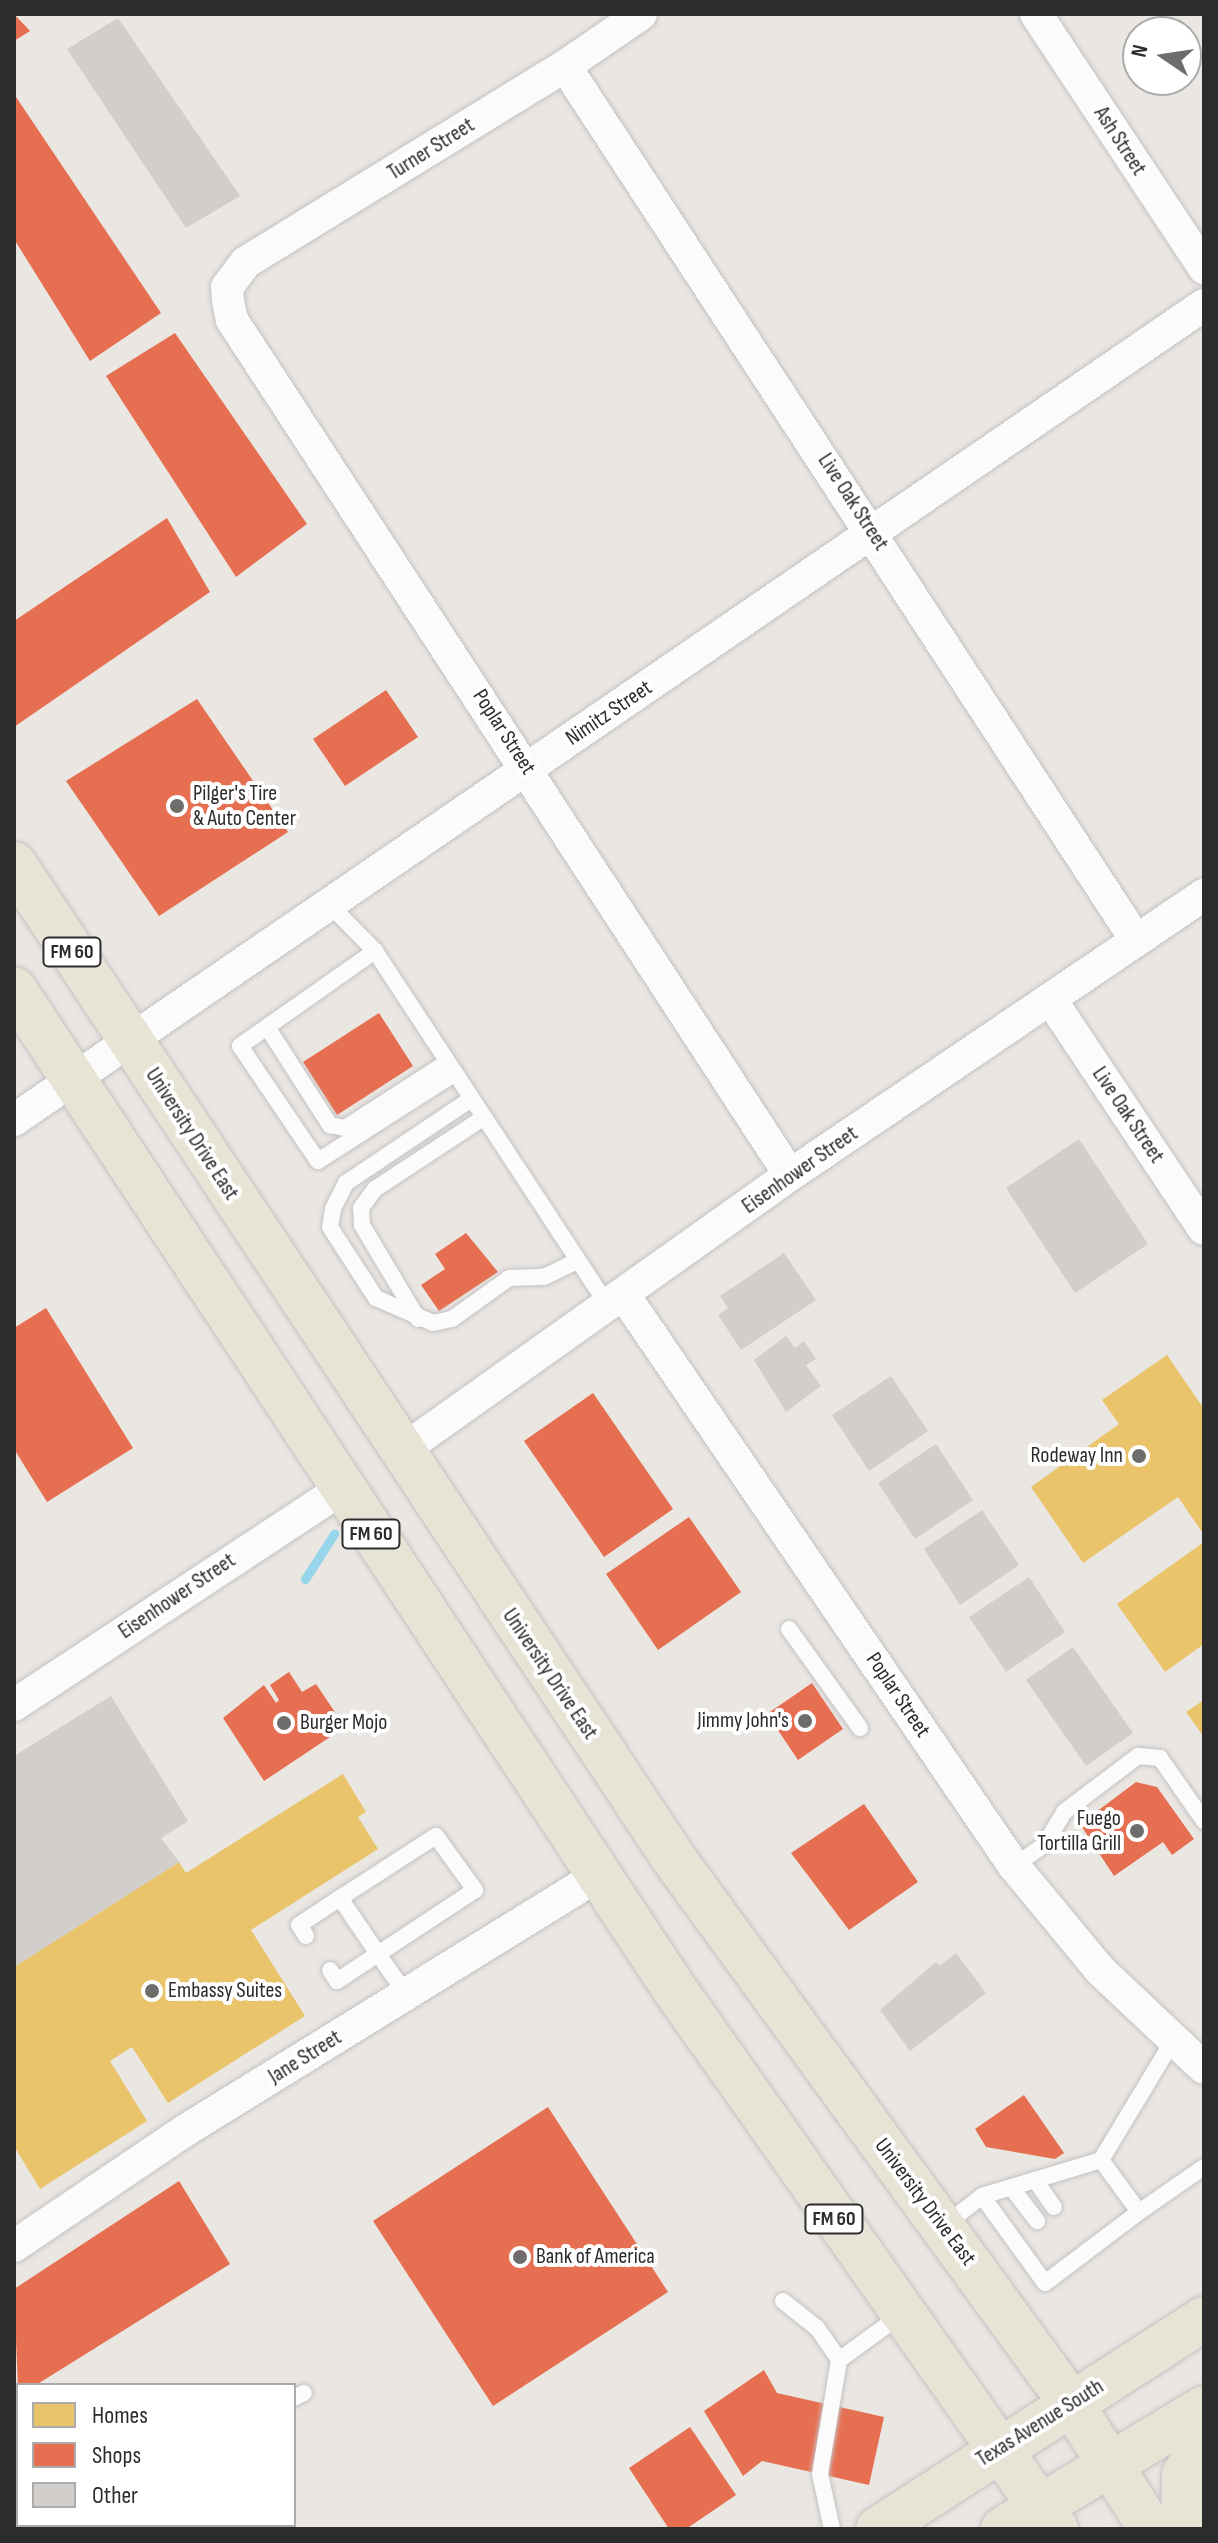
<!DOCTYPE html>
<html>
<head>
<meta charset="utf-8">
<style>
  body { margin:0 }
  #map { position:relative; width:1218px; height:2543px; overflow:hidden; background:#eae6e2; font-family:"Sofia Sans Condensed",sans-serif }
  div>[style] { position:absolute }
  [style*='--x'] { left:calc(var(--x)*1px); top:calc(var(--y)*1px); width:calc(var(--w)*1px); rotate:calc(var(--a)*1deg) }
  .homes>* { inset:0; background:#e9c46a }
  .shops>* { inset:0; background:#e76f51 }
  .stream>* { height:9px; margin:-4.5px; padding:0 4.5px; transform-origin:4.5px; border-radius:4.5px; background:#97d5ea }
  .building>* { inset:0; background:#d1cecb }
  .roads { filter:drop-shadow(0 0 2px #c3c2c3) drop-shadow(0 0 2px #c3c2c3) }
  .service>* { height:16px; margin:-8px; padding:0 8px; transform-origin:8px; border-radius:8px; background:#fcfbfb }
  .minor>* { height:32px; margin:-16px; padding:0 16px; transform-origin:16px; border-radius:16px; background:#fcfbfb }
  .primary>* { height:44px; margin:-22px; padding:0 22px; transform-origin:22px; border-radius:22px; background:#e7e3d5 }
  .dots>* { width:22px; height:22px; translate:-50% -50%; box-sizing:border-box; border:4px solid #fff; border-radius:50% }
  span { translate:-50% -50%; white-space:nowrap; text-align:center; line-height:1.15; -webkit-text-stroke:8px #fff; paint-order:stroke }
  .shield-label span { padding:2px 6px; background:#fff; border:2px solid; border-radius:6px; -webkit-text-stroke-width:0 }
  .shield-label { font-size:20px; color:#2c2c2c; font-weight:700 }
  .street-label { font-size:22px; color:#2c2c2c }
  .poi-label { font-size:22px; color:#2c2c2c }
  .left { translate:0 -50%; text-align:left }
  .right { translate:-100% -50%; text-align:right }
  .frame { position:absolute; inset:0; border:16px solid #2c2c2c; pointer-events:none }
  .legend { position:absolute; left:16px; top:2383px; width:280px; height:144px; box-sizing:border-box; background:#fff; border:2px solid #ababab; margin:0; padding:10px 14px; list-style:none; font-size:24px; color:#2c2c2c }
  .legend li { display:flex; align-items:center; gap:16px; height:40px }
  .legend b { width:40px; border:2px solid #ababab }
  .north { position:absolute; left:1122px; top:16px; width:80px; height:80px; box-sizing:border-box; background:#fff; border:2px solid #ababab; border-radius:50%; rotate:283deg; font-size:22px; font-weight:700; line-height:32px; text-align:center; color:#2c2c2c }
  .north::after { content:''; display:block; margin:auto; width:28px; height:36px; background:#6e6d6c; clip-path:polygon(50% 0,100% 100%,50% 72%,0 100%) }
</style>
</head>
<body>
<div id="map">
  <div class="homes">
    <i style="clip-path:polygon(1167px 1355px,1204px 1409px,1204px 1535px,1178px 1497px,1083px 1563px,1031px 1487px,1119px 1424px,1102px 1400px)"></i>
    <i style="clip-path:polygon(1204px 1542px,1204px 1644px,1165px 1672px,1117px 1604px)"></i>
    <i style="clip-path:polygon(1204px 1700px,1204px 1737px,1186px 1712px)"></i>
    <i style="clip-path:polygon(343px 1774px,366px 1812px,358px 1817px,378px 1849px,251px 1930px,305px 2016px,168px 2103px,132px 2047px,110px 2061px,147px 2121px,40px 2189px,14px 2146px,14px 1967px,179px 1862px,186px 1873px)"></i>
  </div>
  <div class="shops">
    <i style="clip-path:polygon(14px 14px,30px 31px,14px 41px)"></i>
    <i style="clip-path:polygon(14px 94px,161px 313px,90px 361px,14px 239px)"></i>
    <i style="clip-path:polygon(175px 333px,307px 524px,236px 577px,106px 376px)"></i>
    <i style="clip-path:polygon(167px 518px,210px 592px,14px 727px,14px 621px)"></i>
    <i style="clip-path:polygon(386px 690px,418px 737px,345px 786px,313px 739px)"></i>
    <i style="clip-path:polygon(197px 699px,288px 832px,159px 916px,66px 781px)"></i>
    <i style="clip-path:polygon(379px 1013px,413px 1066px,337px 1115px,303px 1062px)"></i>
    <i style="clip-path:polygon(466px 1233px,498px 1272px,439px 1311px,421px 1285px,445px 1269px,435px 1254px)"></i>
    <i style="clip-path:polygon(46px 1308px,133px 1448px,47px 1502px,14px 1449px,14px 1328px)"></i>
    <i style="clip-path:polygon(593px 1393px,673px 1509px,604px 1557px,524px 1441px)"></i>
    <i style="clip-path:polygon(689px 1517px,741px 1592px,658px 1650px,606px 1574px)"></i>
    <i style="clip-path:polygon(289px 1672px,302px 1692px,316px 1684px,345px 1727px,264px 1781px,223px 1718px,264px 1685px,276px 1703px,279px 1700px,270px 1685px)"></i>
    <i style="clip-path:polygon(812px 1683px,843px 1729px,798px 1760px,767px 1714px)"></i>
    <i style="clip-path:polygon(1136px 1782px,1157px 1787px,1194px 1839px,1172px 1855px,1163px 1842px,1114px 1876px,1080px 1824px)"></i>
    <i style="clip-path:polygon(864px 1804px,918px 1882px,849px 1930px,791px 1853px)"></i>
    <i style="clip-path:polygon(1024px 2095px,1064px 2153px,1055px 2159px,986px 2147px,975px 2129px)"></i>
    <i style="clip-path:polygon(548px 2107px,668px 2292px,493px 2406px,373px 2221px)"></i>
    <i style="clip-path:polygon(179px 2181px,230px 2264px,36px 2385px,18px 2385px,18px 2390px,14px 2289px)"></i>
    <i style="clip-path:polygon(764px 2370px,777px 2393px,884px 2417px,869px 2485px,762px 2461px,743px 2476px,704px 2411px)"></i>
    <i style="clip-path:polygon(690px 2427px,736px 2495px,686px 2529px,669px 2529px,629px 2468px)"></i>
  </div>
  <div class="stream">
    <i style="--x:305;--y:1579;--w:54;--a:-57.2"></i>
  </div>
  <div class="building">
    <i style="clip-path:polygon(118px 18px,240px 196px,186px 228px,67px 49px)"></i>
    <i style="clip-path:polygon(1079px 1139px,1148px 1244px,1075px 1293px,1006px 1188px)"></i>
    <i style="clip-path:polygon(784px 1253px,816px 1300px,741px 1350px,718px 1315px,728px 1308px,720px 1296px)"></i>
    <i style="clip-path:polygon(786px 1336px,795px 1348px,804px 1341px,816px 1359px,806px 1365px,821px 1386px,786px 1412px,754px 1360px)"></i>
    <i style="clip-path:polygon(891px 1376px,928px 1431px,869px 1471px,832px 1415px)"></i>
    <i style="clip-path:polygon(936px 1444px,973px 1500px,915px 1539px,878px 1483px)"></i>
    <i style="clip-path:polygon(982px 1510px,1019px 1565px,960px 1605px,924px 1549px)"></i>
    <i style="clip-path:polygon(1029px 1577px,1065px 1632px,1006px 1672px,969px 1617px)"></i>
    <i style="clip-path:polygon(1073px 1647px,1133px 1733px,1086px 1766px,1026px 1680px)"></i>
    <i style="clip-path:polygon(111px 1696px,188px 1821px,161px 1838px,179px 1862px,14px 1967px,14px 1756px)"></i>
    <i style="clip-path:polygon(956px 1953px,986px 1993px,910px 2051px,880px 2010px,936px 1962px,939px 1966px)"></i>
  </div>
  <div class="roads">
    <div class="service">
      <i style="--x:330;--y:905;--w:64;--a:45.6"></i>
      <i style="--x:375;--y:951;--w:425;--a:56.7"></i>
      <i style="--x:375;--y:951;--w:165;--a:144.9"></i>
      <i style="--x:240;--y:1046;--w:139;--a:55.9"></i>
      <i style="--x:318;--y:1161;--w:161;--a:-32.6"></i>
      <i style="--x:267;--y:1027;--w:117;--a:57.3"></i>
      <i style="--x:330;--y:1125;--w:15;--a:11"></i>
      <i style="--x:345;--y:1128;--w:120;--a:-32.8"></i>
      <i style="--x:471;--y:1099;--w:151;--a:146.1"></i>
      <i style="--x:346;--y:1183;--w:29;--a:117"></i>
      <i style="--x:333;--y:1209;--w:18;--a:99"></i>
      <i style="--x:330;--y:1227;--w:85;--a:57.1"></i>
      <i style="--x:376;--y:1298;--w:62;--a:23.7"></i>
      <i style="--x:433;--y:1323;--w:19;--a:-12"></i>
      <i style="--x:452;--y:1319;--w:70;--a:-35.7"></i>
      <i style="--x:509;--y:1278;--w:35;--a:-2"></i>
      <i style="--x:544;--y:1277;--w:37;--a:-26"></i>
      <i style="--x:418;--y:1319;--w:109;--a:-120.8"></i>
      <i style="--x:362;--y:1225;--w:17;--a:-93"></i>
      <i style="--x:361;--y:1208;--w:24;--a:-54"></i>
      <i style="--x:375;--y:1189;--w:129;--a:-33.3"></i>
      <i style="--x:789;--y:1629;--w:122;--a:54.4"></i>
      <i style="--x:1014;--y:1866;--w:38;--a:-35"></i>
      <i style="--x:1045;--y:1844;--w:37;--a:-59"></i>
      <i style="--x:1064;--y:1812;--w:93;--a:-37.1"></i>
      <i style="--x:1138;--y:1756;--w:22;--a:5"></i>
      <i style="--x:1160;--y:1758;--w:77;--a:55.1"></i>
      <i style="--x:306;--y:1936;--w:13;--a:-122"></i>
      <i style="--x:299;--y:1925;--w:49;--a:-33.4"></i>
      <i style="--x:340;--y:1898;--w:114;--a:-32.9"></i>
      <i style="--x:436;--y:1836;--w:67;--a:54.2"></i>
      <i style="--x:475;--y:1890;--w:116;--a:146.6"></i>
      <i style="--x:378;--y:1954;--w:68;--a:-124.2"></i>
      <i style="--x:330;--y:1970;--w:13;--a:58"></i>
      <i style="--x:337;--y:1981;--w:49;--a:-33.4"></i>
      <i style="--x:378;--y:1954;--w:49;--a:55"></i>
      <i style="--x:1101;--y:2160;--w:141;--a:-58.9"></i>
      <i style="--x:1035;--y:2180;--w:33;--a:55"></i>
      <i style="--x:1011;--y:2187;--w:43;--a:52.6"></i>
      <i style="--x:982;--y:2196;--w:107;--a:54.1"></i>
      <i style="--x:1045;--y:2283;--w:118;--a:-37.1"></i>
      <i style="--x:945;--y:2225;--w:47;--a:-38.1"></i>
      <i style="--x:982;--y:2196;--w:124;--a:-16.8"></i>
      <i style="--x:1101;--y:2160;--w:64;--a:53.8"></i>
      <i style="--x:1139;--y:2212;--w:79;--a:-34.7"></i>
      <i style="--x:783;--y:2301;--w:43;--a:38.5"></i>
      <i style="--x:817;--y:2328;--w:39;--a:55"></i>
      <i style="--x:294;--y:2398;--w:11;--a:-27"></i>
      <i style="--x:75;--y:2529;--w:6;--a:-39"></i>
      <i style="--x:832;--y:2529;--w:56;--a:-102.3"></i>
      <i style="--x:820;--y:2474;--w:116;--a:-80.5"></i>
      <i style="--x:839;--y:2360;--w:77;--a:-36"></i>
    </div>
    <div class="minor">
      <i style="--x:641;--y:14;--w:92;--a:145.6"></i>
      <i style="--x:565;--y:66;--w:374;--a:148.4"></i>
      <i style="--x:246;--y:262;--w:31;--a:127"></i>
      <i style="--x:227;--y:287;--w:14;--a:86"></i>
      <i style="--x:228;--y:301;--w:19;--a:78"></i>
      <i style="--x:232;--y:320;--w:1021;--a:56.87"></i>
      <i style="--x:1036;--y:14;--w:305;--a:56.5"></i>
      <i style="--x:565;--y:66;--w:1044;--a:56.84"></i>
      <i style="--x:1051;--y:1000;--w:275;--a:56.3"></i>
      <i style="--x:14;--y:1120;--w:1442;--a:-34.41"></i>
      <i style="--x:624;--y:1295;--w:691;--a:55.67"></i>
      <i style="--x:1014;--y:1866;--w:136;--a:50.4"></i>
      <i style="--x:1101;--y:1971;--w:141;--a:43.3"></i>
      <i style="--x:400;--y:1452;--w:478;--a:-35.4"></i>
      <i style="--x:790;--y:1175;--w:500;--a:-34.1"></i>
      <i style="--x:14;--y:1705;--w:392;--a:-33.4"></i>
      <i style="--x:14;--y:2246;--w:207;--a:-34"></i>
      <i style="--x:186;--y:2130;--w:487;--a:-31.7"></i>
    </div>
    <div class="primary">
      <i style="--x:14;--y:864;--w:1194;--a:56.44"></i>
      <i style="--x:674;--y:1859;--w:673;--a:53.88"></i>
      <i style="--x:1071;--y:2403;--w:149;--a:57.6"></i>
      <i style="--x:14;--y:989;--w:1196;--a:56.56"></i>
      <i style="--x:673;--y:1987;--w:664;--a:54.75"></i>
      <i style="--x:878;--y:2529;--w:388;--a:-32.8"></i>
      <i style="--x:1003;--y:2529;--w:235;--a:-31"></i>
      <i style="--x:1183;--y:2529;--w:54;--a:-88.9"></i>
      <i style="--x:1184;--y:2475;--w:39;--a:-60"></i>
    </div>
  </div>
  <div class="dots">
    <i style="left:177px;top:806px;background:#6e6d6c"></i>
    <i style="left:1139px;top:1456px;background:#6e6d6c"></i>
    <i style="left:805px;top:1721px;background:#6e6d6c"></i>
    <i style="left:284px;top:1723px;background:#6e6d6c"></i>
    <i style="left:1137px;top:1831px;background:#6e6d6c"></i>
    <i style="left:152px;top:1991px;background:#6e6d6c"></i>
    <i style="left:520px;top:2257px;background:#6e6d6c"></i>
  </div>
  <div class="shield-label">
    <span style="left:72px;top:952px">FM 60</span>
    <span style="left:371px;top:1534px">FM 60</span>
    <span style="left:834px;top:2219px">FM 60</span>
  </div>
  <div class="street-label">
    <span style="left:1120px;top:141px;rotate:57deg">Ash Street</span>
    <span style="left:431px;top:149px;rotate:-32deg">Turner Street</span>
    <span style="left:853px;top:502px;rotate:57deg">Live Oak Street</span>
    <span style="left:609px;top:713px;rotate:-34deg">Nimitz Street</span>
    <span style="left:504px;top:732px;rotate:57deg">Poplar Street</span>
    <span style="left:1128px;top:1115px;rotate:56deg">Live Oak Street</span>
    <span style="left:192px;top:1134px;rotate:57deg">University Drive East</span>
    <span style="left:800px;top:1170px;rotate:-35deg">Eisenhower Street</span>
    <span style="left:177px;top:1596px;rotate:-34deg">Eisenhower Street</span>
    <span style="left:550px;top:1674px;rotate:56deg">University Drive East</span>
    <span style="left:898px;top:1695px;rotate:56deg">Poplar Street</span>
    <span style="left:305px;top:2057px;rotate:-32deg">Jane Street</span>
    <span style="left:925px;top:2202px;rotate:53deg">University Drive East</span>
    <span style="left:1040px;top:2423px;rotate:-32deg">Texas Avenue South</span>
  </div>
  <div class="poi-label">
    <span class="left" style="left:193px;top:806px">Pilger's Tire<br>&amp; Auto Center</span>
    <span class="right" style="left:1123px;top:1456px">Rodeway Inn</span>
    <span class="right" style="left:789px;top:1721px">Jimmy John's</span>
    <span class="left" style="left:300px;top:1723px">Burger Mojo</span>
    <span class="right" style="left:1121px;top:1831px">Fuego<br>Tortilla Grill</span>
    <span class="left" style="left:168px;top:1991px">Embassy Suites</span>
    <span class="left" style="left:536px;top:2257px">Bank of America</span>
  </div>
  <div class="frame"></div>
  <ul class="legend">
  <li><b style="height:22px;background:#e9c46a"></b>Homes</li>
  <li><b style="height:22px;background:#e76f51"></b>Shops</li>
  <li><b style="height:22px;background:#d1cecb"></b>Other</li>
  </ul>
  <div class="north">N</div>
</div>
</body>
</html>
